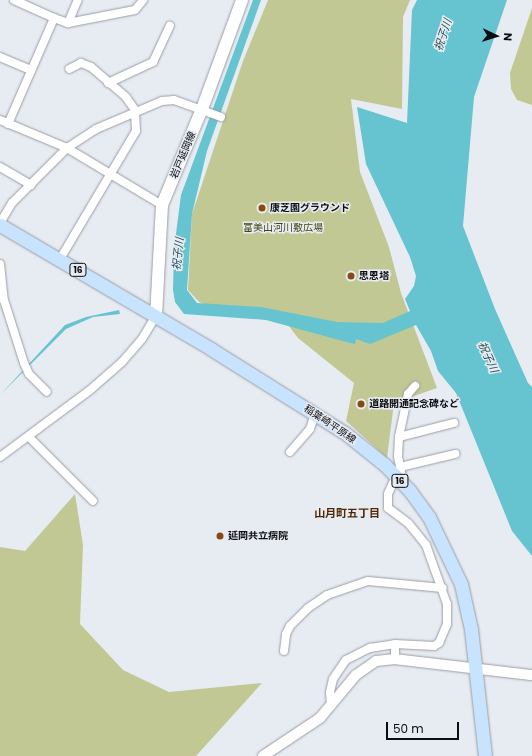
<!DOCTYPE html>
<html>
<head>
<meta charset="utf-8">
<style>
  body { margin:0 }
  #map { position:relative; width:532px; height:756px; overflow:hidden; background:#e7ecf3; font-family:Poppins,"Noto Sans JP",sans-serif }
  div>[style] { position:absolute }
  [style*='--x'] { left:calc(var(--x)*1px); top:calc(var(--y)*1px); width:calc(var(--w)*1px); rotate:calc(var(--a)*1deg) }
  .green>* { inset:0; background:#c1c894 }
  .water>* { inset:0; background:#65c4cf }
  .roads { filter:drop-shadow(0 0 1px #999da4) drop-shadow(0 0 1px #999da4) }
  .minor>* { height:8px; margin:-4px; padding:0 4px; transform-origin:4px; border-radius:4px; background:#fff }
  .tertiary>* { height:10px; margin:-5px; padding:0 5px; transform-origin:5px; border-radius:5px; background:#fff }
  .secondary>* { height:12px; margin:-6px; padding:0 6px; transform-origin:6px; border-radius:6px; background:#fff }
  .primary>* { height:13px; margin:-6.5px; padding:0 6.5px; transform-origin:6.5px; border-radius:6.5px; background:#c7e3fd }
  .dots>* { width:11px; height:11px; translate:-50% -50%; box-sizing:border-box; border:2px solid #e7ecf3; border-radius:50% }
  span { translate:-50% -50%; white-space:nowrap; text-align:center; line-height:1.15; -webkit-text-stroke:3px #e7ecf3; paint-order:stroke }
  .shield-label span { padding:1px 3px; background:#e7ecf3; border:1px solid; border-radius:3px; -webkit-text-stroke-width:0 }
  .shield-label { font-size:9px; color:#0c0d10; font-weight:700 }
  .street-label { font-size:10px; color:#0c0d10 }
  .poi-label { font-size:10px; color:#0c0d10; font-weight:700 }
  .left { translate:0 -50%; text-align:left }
  .park-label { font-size:10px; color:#424612 }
  .water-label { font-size:11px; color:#275257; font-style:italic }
  .neighbourhood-label { font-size:11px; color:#502600; font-weight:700 }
  .north { position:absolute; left:476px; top:16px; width:40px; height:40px; -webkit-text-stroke:3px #e7ecf3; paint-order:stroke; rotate:94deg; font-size:11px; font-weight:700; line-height:16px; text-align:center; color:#0c0d10 }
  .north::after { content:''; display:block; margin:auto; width:14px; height:18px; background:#0c0d10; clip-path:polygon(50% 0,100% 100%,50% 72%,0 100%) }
  .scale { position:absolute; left:386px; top:722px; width:73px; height:18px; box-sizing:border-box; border:2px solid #0c0d10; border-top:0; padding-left:5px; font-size:12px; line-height:14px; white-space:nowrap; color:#0c0d10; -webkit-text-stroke:3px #e7ecf3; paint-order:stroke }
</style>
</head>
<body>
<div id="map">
  <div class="green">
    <i style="clip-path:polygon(268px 0,410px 0,403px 17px,402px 109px,351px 99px,360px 172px,389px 247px,401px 293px,437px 388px,394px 403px,387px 458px,346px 421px,354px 383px,298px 338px,285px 321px,235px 315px,199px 302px,188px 290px,192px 214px,243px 61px)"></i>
    <i style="clip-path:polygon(532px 8px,532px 105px,517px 100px,511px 89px,510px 73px)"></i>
    <i style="clip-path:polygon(75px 494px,83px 545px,80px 624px,123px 670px,169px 692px,262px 683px,196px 756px,0 756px,0 547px,25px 551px)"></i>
  </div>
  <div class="water">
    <i style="clip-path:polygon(253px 0,261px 0,207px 151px,192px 214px,187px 290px,197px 303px,261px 307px,337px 322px,383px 323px,410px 311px,405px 299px,414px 286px,416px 276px,410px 257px,366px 164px,357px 107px,407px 123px,412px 10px,417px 0,507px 0,474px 97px,463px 226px,495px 309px,528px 383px,532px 387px,532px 556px,512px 531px,456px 393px,438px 371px,431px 351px,416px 325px,370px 344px,356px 339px,355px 344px,350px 343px,266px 320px,184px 314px,175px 302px,173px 290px,174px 249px,181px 195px)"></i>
    <i style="clip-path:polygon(119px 310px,120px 314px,93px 317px,66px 329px,0 395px,65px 325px,86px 317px)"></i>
  </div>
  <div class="roads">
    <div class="minor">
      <i style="--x:14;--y:0;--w:44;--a:24.2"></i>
      <i style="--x:68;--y:23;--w:25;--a:-67"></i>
      <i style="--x:0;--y:57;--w:34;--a:23"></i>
      <i style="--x:108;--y:83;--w:50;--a:-25"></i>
      <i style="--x:153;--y:62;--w:40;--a:-65"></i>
      <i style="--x:0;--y:120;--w:73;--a:22.7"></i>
      <i style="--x:67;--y:148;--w:111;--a:31"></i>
      <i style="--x:8;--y:124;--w:116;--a:-66.5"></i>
      <i style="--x:54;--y:18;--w:15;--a:20"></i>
      <i style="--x:68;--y:23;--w:68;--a:-11"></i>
      <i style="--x:135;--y:10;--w:13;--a:-51"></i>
      <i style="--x:0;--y:167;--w:36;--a:30"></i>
      <i style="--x:0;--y:223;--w:23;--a:-59"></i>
      <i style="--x:12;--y:203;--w:78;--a:-45"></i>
      <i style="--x:67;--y:148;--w:35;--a:-33"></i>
      <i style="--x:96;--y:129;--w:72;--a:-23"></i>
      <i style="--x:162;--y:101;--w:12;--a:-5"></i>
      <i style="--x:174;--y:100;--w:50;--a:19.9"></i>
      <i style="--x:60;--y:259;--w:149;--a:-59.3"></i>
      <i style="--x:136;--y:131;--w:21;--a:-93"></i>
      <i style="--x:135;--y:110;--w:16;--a:-125"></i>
      <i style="--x:126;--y:97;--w:46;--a:-139.4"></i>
      <i style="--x:91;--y:67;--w:11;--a:-158"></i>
      <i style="--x:81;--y:63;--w:13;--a:153"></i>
      <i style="--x:0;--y:264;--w:36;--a:84"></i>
      <i style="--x:4;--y:300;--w:66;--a:72.4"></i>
      <i style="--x:24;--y:363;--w:12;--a:66"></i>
      <i style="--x:29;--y:374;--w:25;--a:45"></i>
      <i style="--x:399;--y:437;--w:57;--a:-14.3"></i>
      <i style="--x:30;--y:438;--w:89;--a:45"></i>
      <i style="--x:290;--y:452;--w:30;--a:-49"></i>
      <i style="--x:310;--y:429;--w:16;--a:-72"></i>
      <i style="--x:0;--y:457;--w:111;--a:-36.6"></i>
      <i style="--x:89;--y:391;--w:44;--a:-41.3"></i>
      <i style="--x:122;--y:362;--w:30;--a:-49"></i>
      <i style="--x:142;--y:339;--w:27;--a:-59"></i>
      <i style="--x:400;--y:467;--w:57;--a:-13.3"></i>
      <i style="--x:403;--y:482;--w:26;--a:-101"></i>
      <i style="--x:398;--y:456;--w:19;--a:-87"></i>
      <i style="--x:399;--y:437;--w:44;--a:-78.2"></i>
      <i style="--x:408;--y:394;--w:11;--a:-49"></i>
      <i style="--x:284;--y:651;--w:17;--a:-83"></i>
      <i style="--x:286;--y:634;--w:9;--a:-63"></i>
      <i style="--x:290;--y:626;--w:25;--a:-45"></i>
      <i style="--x:308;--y:608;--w:23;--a:-34"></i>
      <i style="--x:327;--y:595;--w:43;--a:-18.9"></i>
      <i style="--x:368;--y:581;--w:75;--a:5.3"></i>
      <i style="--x:395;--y:659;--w:15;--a:-90"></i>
      <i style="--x:331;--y:706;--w:14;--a:-94"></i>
      <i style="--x:330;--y:692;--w:13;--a:-77"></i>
      <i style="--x:333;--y:679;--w:23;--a:-56"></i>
      <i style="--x:346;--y:660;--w:27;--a:-27"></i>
      <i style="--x:370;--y:648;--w:25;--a:-9"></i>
      <i style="--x:395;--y:644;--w:39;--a:3"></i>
      <i style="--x:434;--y:646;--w:6;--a:-31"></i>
      <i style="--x:439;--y:643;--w:21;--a:-67"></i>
      <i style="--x:447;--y:624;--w:20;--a:-90"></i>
      <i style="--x:447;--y:604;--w:63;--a:-109.6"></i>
      <i style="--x:426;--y:545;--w:28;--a:-129"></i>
      <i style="--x:408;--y:523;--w:25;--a:-143"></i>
      <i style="--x:388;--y:508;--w:14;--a:-90"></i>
      <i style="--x:388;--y:494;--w:20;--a:-66"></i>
    </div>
    <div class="tertiary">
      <i style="--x:263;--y:756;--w:69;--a:-33.7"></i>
      <i style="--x:320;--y:718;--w:56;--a:-50.1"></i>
      <i style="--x:356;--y:675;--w:24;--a:-35"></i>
      <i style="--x:376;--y:661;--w:19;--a:-6"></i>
      <i style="--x:395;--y:659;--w:138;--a:6.7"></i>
    </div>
    <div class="secondary">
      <i style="--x:156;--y:316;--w:111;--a:-86.9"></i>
      <i style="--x:162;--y:205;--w:104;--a:-67.4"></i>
      <i style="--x:202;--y:109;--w:116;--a:-69.8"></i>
    </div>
    <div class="primary">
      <i style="--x:0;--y:225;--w:245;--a:30.4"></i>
      <i style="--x:211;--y:349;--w:158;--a:32.1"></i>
      <i style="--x:345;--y:433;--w:51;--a:38.7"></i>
      <i style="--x:385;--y:465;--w:36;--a:46"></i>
      <i style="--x:410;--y:491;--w:32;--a:54"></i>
      <i style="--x:429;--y:517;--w:74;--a:64.5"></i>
      <i style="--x:461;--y:584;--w:46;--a:77.5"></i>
      <i style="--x:471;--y:629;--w:128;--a:83.7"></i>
    </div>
  </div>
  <div class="dots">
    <i style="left:262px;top:208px;background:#894a0f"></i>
    <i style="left:351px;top:276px;background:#894a0f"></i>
    <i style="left:361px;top:404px;background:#894a0f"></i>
    <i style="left:220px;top:536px;background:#894a0f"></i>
  </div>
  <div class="shield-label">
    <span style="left:78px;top:270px">16</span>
    <span style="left:400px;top:481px">16</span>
  </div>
  <div class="street-label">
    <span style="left:183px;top:155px;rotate:-67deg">岩戸延岡線</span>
    <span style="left:330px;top:424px;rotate:34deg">稲葉崎平原線</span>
  </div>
  <div class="poi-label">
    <span class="left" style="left:270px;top:208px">康芝園グラウンド</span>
    <span class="left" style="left:359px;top:276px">思恩塔</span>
    <span class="left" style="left:369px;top:404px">道路開通記念碑など</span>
    <span class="left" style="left:228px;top:536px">延岡共立病院</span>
  </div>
  <div class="park-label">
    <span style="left:283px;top:228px">富美山河川敷広場</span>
  </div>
  <div class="water-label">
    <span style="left:443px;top:35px;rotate:-72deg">祝子川</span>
    <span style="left:178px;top:254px;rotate:-84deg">祝子川</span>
    <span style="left:488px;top:357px;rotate:66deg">祝子川</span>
  </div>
  <div class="neighbourhood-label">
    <span style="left:347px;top:513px">山月町五丁目</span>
  </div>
  <div class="north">N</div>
  <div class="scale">50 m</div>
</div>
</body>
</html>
